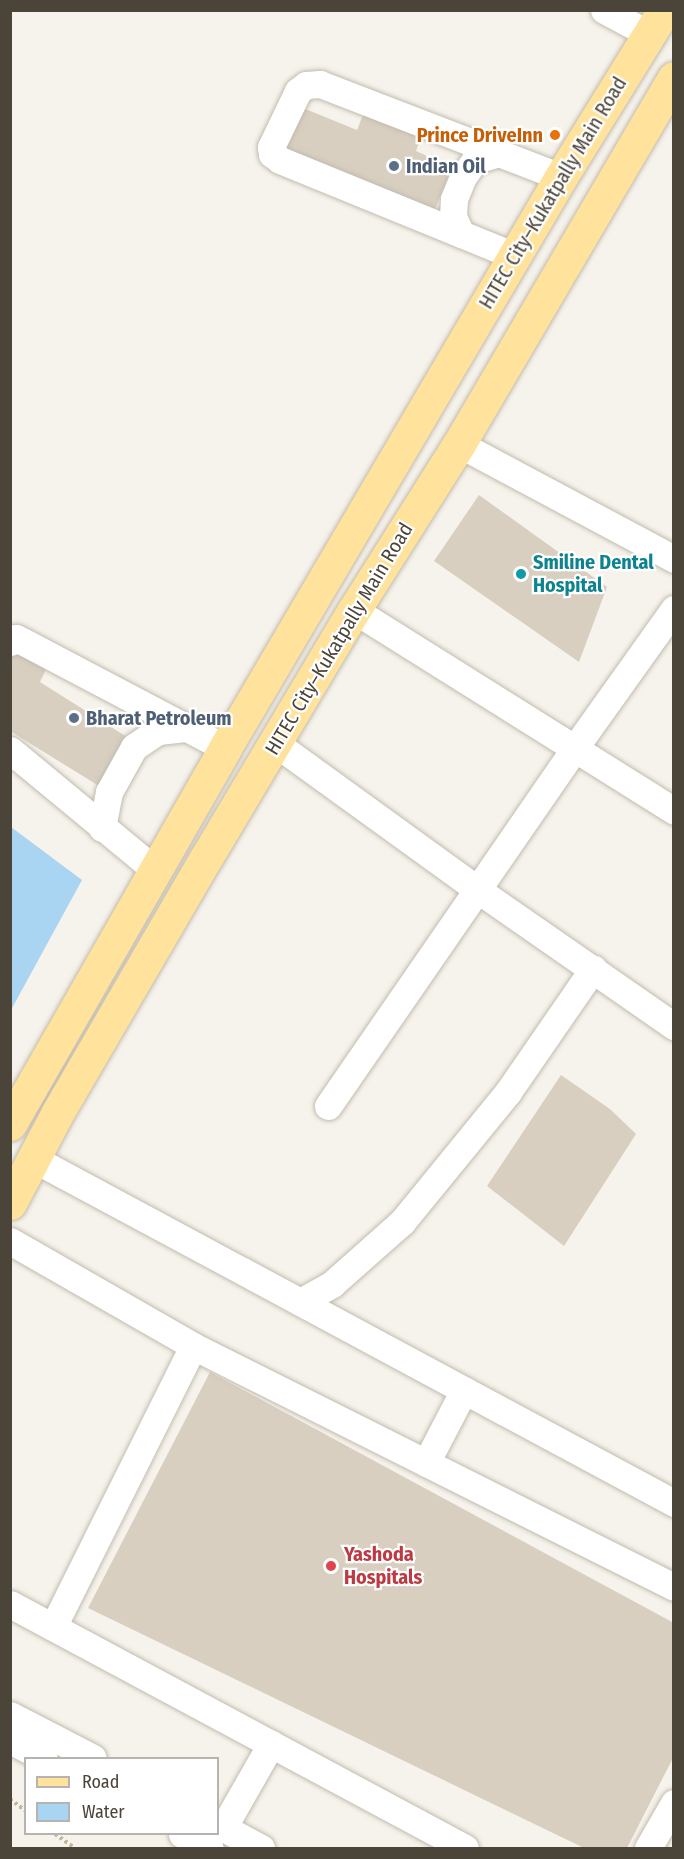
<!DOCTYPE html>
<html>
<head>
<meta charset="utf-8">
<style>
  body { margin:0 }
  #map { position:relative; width:684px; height:1859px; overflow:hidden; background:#f6f3ec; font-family:"Fira Sans Condensed",sans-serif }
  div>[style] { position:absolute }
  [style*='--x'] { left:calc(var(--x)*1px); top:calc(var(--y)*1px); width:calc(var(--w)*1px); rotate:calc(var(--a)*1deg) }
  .water>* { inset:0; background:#a9d4f2 }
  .building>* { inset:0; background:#d8cfc1 }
  .path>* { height:4px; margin-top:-2px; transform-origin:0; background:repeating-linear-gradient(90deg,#c4b79f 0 3px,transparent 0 6px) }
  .roads { filter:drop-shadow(0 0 2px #c2bbae) drop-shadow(0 0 2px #c2bbae) }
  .minor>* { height:27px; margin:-13.5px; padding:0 13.5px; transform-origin:13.5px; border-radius:13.5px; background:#fff }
  .major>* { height:33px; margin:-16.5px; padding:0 16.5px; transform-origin:16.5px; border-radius:16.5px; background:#ffe39c }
  .dots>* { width:16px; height:16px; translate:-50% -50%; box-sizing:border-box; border:3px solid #fff; border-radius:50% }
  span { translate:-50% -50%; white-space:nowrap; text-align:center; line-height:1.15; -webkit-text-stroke:4.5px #fff; paint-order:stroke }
  .food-label { font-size:20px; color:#c56008; font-weight:700 }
  .right { translate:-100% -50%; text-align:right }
  .service-label { font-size:20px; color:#4e5e75; font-weight:700 }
  .left { translate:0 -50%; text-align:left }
  .street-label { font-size:20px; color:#4b4439 }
  .culture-label { font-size:20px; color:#0d838f; font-weight:700 }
  .health-label { font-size:20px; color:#be3a42; font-weight:700 }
  .frame { position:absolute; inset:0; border:12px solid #4b4439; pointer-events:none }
  .legend { position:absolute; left:24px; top:1757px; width:195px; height:78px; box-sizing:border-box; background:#fff; border:2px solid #b7b4b0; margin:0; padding:8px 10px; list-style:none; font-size:18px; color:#4b4439 }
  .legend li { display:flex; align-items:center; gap:12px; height:30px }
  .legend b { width:30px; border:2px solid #b7b4b0 }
</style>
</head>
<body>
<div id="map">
  <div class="water">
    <i style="clip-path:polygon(11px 827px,82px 880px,11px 1010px)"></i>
  </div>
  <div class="building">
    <i style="clip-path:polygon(298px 106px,357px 130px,365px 110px,424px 128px,416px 151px,452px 167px,434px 212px,279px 152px)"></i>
    <i style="clip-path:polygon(479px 495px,607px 587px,579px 662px,434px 561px)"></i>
    <i style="clip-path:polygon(16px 643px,49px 663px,40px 682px,127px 737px,99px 786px,10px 731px,10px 653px)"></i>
    <i style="clip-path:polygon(561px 1075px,610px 1109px,636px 1134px,564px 1246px,487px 1186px)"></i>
    <i style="clip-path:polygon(210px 1372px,674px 1623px,674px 1756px,627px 1848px,584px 1848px,88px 1608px)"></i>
  </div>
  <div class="path">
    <i style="--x:10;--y:1799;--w:20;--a:37"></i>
    <i style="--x:55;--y:1834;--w:24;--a:35"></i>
  </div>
  <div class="roads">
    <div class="minor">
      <i style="--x:604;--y:10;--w:51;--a:28.1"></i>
      <i style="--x:461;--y:234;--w:19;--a:-115"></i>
      <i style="--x:453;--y:217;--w:18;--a:-87"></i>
      <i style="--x:454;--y:199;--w:24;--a:-68"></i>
      <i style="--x:463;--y:177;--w:21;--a:-55"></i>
      <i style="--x:475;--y:160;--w:25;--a:-16"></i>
      <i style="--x:515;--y:256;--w:254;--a:-157.8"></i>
      <i style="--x:280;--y:160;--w:10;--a:-143"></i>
      <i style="--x:272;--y:154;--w:7;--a:-98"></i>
      <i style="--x:271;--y:147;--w:62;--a:-64.3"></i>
      <i style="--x:298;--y:91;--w:10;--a:-37"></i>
      <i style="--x:306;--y:85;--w:14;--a:-4"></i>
      <i style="--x:320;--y:84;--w:258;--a:21.1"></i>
      <i style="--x:459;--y:444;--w:244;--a:28.1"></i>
      <i style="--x:354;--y:610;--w:378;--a:32.1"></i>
      <i style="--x:10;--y:642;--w:7;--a:-34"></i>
      <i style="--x:16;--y:638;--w:7;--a:27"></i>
      <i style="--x:22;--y:641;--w:229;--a:27.8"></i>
      <i style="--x:275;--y:743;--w:251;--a:35.9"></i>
      <i style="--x:478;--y:890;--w:239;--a:34.8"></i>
      <i style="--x:10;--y:750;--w:188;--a:39.6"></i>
      <i style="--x:102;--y:828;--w:37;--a:-79"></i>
      <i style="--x:109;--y:792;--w:51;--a:-60.9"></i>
      <i style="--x:134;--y:747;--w:29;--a:-34"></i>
      <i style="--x:158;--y:731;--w:30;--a:-6"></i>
      <i style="--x:328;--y:1106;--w:434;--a:-55.4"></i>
      <i style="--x:574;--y:749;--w:172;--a:-54.5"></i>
      <i style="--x:34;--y:1159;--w:727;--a:28.26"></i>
      <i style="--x:10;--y:1241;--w:211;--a:29.8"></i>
      <i style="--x:193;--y:1346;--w:538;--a:26.61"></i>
      <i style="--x:300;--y:1302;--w:37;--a:-29"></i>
      <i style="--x:332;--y:1284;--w:94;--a:-41.5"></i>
      <i style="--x:402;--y:1222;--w:168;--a:-50.8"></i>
      <i style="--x:508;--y:1092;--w:150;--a:-55.4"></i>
      <i style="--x:426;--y:1463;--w:82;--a:-62.5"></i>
      <i style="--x:10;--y:1604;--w:516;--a:28.2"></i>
      <i style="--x:53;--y:1627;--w:314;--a:-63.5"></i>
      <i style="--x:10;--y:1715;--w:93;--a:27.4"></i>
      <i style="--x:10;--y:1740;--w:38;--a:28"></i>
      <i style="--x:218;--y:1825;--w:49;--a:28.1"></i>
      <i style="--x:223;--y:1828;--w:97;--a:-60.3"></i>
      <i style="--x:182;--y:1834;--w:31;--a:27"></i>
      <i style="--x:648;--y:1848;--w:52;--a:-60"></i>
    </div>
    <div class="major">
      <i style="--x:10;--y:1124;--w:433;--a:-60.2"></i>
      <i style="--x:225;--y:748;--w:663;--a:-59.53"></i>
      <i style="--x:561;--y:177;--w:196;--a:-58.3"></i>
      <i style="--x:10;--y:1203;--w:103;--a:-62.2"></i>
      <i style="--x:58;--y:1112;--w:294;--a:-59.8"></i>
      <i style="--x:206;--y:858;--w:289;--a:-59.2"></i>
      <i style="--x:354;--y:610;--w:196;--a:-57.7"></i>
      <i style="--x:459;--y:444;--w:424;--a:-59.6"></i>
    </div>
  </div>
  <div class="dots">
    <i style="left:555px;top:135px;background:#e8710a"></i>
    <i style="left:394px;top:166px;background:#5c6f8a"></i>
    <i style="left:521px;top:574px;background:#0f9aa8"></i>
    <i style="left:74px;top:718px;background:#5c6f8a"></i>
    <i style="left:331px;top:1566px;background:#e0444e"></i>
  </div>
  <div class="food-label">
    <span class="right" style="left:543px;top:135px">Prince DriveInn</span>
  </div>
  <div class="service-label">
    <span class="left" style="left:406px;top:166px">Indian Oil</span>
    <span class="left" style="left:86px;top:718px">Bharat Petroleum</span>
  </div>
  <div class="street-label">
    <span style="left:553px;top:193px;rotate:-59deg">HITEC City–Kukatpally Main Road</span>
    <span style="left:339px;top:639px;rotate:-59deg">HITEC City–Kukatpally Main Road</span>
  </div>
  <div class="culture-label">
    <span class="left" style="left:533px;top:574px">Smiline Dental<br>Hospital</span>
  </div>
  <div class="health-label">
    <span class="left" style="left:344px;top:1566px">Yashoda<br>Hospitals</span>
  </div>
  <div class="frame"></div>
  <ul class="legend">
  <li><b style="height:8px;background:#ffe39c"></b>Road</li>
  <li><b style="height:16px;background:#a9d4f2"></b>Water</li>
  </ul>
</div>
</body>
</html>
